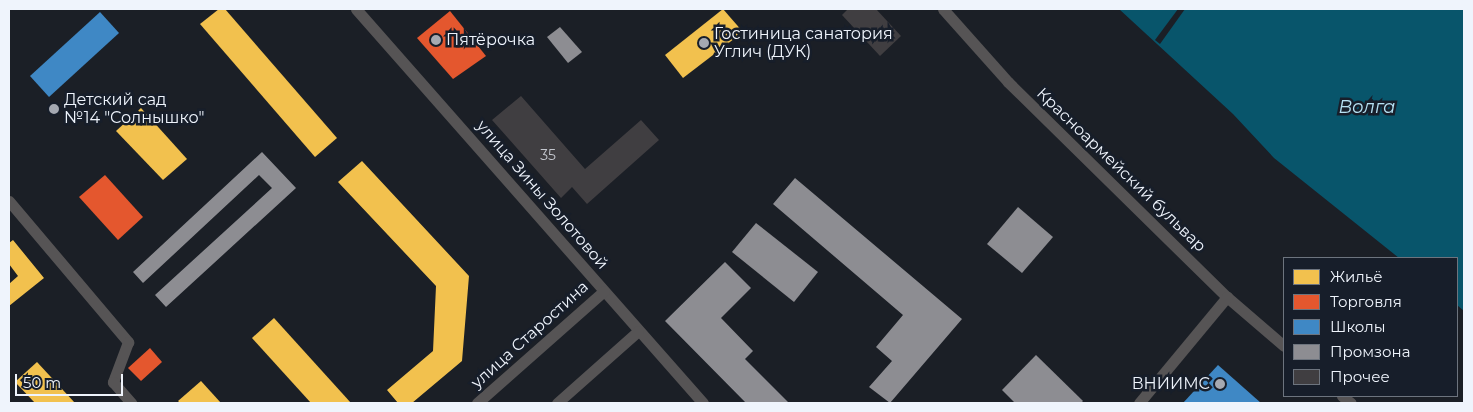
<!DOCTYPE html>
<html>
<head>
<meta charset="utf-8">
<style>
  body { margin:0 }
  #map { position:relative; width:1473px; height:412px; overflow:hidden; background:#1b1f26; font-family:Montserrat,sans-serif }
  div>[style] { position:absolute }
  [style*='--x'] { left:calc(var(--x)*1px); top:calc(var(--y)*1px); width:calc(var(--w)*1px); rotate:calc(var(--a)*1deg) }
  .water>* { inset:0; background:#08556b }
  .pier>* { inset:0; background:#1b1f26 }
  .homes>* { inset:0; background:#f2c14e }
  .shops>* { inset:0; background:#e4572e }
  .schools>* { inset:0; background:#3f88c5 }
  .industry>* { inset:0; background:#8d8d92 }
  .building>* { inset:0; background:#403e41 }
  .street>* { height:11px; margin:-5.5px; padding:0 5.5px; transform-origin:5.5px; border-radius:5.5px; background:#565455 }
  .dots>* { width:14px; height:14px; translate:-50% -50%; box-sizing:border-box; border:2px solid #171e2a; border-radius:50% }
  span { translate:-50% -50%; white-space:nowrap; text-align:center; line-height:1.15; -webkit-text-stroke:5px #171e2a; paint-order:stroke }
  .number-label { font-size:14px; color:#c3c6cd }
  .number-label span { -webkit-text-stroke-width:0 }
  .poi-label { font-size:16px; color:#eff4fc }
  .left { translate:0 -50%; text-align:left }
  .right { translate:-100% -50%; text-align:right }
  .street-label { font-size:16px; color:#eff4fc }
  .water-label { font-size:18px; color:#b5e1f3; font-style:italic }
  .frame { position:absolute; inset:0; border:10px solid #eff4fc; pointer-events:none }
  .legend { position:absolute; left:1283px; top:257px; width:175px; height:140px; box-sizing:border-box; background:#171e2a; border:1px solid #6d747e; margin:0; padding:6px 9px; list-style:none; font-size:15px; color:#eff4fc }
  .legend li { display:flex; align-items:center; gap:10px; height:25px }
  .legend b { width:25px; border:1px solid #6d747e }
  .scale { position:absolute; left:15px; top:374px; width:108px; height:22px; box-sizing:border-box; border:2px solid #eff4fc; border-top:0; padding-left:6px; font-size:15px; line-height:18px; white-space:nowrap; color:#eff4fc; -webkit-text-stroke:4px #171e2a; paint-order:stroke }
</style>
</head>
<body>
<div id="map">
  <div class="water">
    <i style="clip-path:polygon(1119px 9px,1464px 9px,1464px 311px,1457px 305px,1457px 258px,1399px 258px,1274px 158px,1233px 114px)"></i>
  </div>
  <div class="pier">
    <i style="clip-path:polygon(1178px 9px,1185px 9px,1160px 44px,1155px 40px)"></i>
  </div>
  <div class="homes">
    <i style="clip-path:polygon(219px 9px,225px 9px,337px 138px,315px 157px,200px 24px)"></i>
    <i style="clip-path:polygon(723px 9px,743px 32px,683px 78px,665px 55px)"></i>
    <i style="clip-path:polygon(141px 108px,187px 159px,163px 180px,116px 131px)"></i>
    <i style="clip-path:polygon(362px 161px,469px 276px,462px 361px,412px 403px,398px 403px,387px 390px,433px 351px,436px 286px,338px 182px)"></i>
    <i style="clip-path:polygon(13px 240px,44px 278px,9px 306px,9px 284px,18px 276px,9px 264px,9px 243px)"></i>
    <i style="clip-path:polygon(274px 318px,351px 403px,311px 403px,252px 338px)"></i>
    <i style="clip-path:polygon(37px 362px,75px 403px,35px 403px,15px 382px)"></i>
    <i style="clip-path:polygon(201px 381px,221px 403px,180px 403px,178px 401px)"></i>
  </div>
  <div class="shops">
    <i style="clip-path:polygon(450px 11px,486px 56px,453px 79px,417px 38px)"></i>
    <i style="clip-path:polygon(105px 175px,143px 217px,118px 240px,79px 197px)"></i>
    <i style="clip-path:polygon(150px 348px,162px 362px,141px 381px,128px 368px)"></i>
  </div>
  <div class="schools">
    <i style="clip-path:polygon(100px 12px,119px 33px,49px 97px,30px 76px)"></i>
    <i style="clip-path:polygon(1218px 365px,1261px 403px,1183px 403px)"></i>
  </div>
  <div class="industry">
    <i style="clip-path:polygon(560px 27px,582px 52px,568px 63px,547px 37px)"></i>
    <i style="clip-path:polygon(262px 152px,296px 188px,166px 307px,155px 295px,272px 188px,259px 175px,143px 283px,133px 272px)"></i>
    <i style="clip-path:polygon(795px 178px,962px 319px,890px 403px,869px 387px,892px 361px,876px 347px,903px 315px,773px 204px)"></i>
    <i style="clip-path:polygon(1018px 207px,1053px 237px,1022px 273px,987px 244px)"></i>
    <i style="clip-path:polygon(756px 223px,818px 272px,794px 302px,732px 252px)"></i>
    <i style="clip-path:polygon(725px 262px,751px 288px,721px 318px,753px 351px,745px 359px,789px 403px,746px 403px,665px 321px)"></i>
    <i style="clip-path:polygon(1036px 355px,1083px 401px,1081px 403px,1015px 403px,1002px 390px)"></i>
  </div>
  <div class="building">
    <i style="clip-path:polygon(848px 9px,876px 9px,901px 36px,880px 56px,842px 15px)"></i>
    <i style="clip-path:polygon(521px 96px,585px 169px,641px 120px,659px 140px,587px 204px,572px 187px,561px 198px,492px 120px)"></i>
  </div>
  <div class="street">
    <i style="--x:356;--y:9;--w:525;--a:48.63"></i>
    <i style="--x:943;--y:9;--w:98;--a:48.3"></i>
    <i style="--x:1008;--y:82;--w:307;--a:44.5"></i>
    <i style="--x:1227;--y:297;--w:75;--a:40.7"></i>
    <i style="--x:9;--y:201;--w:185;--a:49.8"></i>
    <i style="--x:128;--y:342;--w:43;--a:110.6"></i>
    <i style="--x:113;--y:382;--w:28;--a:49"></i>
    <i style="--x:1342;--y:396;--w:11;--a:38"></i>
    <i style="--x:477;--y:403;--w:169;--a:-41.4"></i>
    <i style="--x:557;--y:403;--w:108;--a:-41.6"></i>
    <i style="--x:1139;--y:403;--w:138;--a:-50.3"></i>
  </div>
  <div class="dots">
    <i style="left:436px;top:40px;background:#a5a9b1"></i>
    <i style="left:704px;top:43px;background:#a5a9b1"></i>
    <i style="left:54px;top:109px;background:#a5a9b1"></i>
    <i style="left:1220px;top:384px;background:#a5a9b1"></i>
  </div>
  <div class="number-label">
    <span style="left:548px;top:155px">35</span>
  </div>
  <div class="poi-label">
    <span class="left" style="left:714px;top:43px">Гостиница санатория<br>Углич (ДУК)</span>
    <span class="left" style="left:446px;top:40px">Пятёрочка</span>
    <span class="left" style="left:64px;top:109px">Детский сад<br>№14 "Солнышко"</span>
    <span class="right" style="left:1210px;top:384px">ВНИИМС</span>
  </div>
  <div class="street-label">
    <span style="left:1121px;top:170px;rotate:44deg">Красноармейский бульвар</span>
    <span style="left:542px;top:195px;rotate:49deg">улица Зины Золотовой</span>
    <span style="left:530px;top:335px;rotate:-42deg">улица Старостина</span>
  </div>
  <div class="water-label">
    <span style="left:1367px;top:107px">Волга</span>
  </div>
  <div class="frame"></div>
  <ul class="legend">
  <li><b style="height:14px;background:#f2c14e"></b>Жильё</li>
  <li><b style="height:14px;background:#e4572e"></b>Торговля</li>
  <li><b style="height:14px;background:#3f88c5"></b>Школы</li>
  <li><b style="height:14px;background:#8d8d92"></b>Промзона</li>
  <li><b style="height:14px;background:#403e41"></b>Прочее</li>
  </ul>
  <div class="scale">50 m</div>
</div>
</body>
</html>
